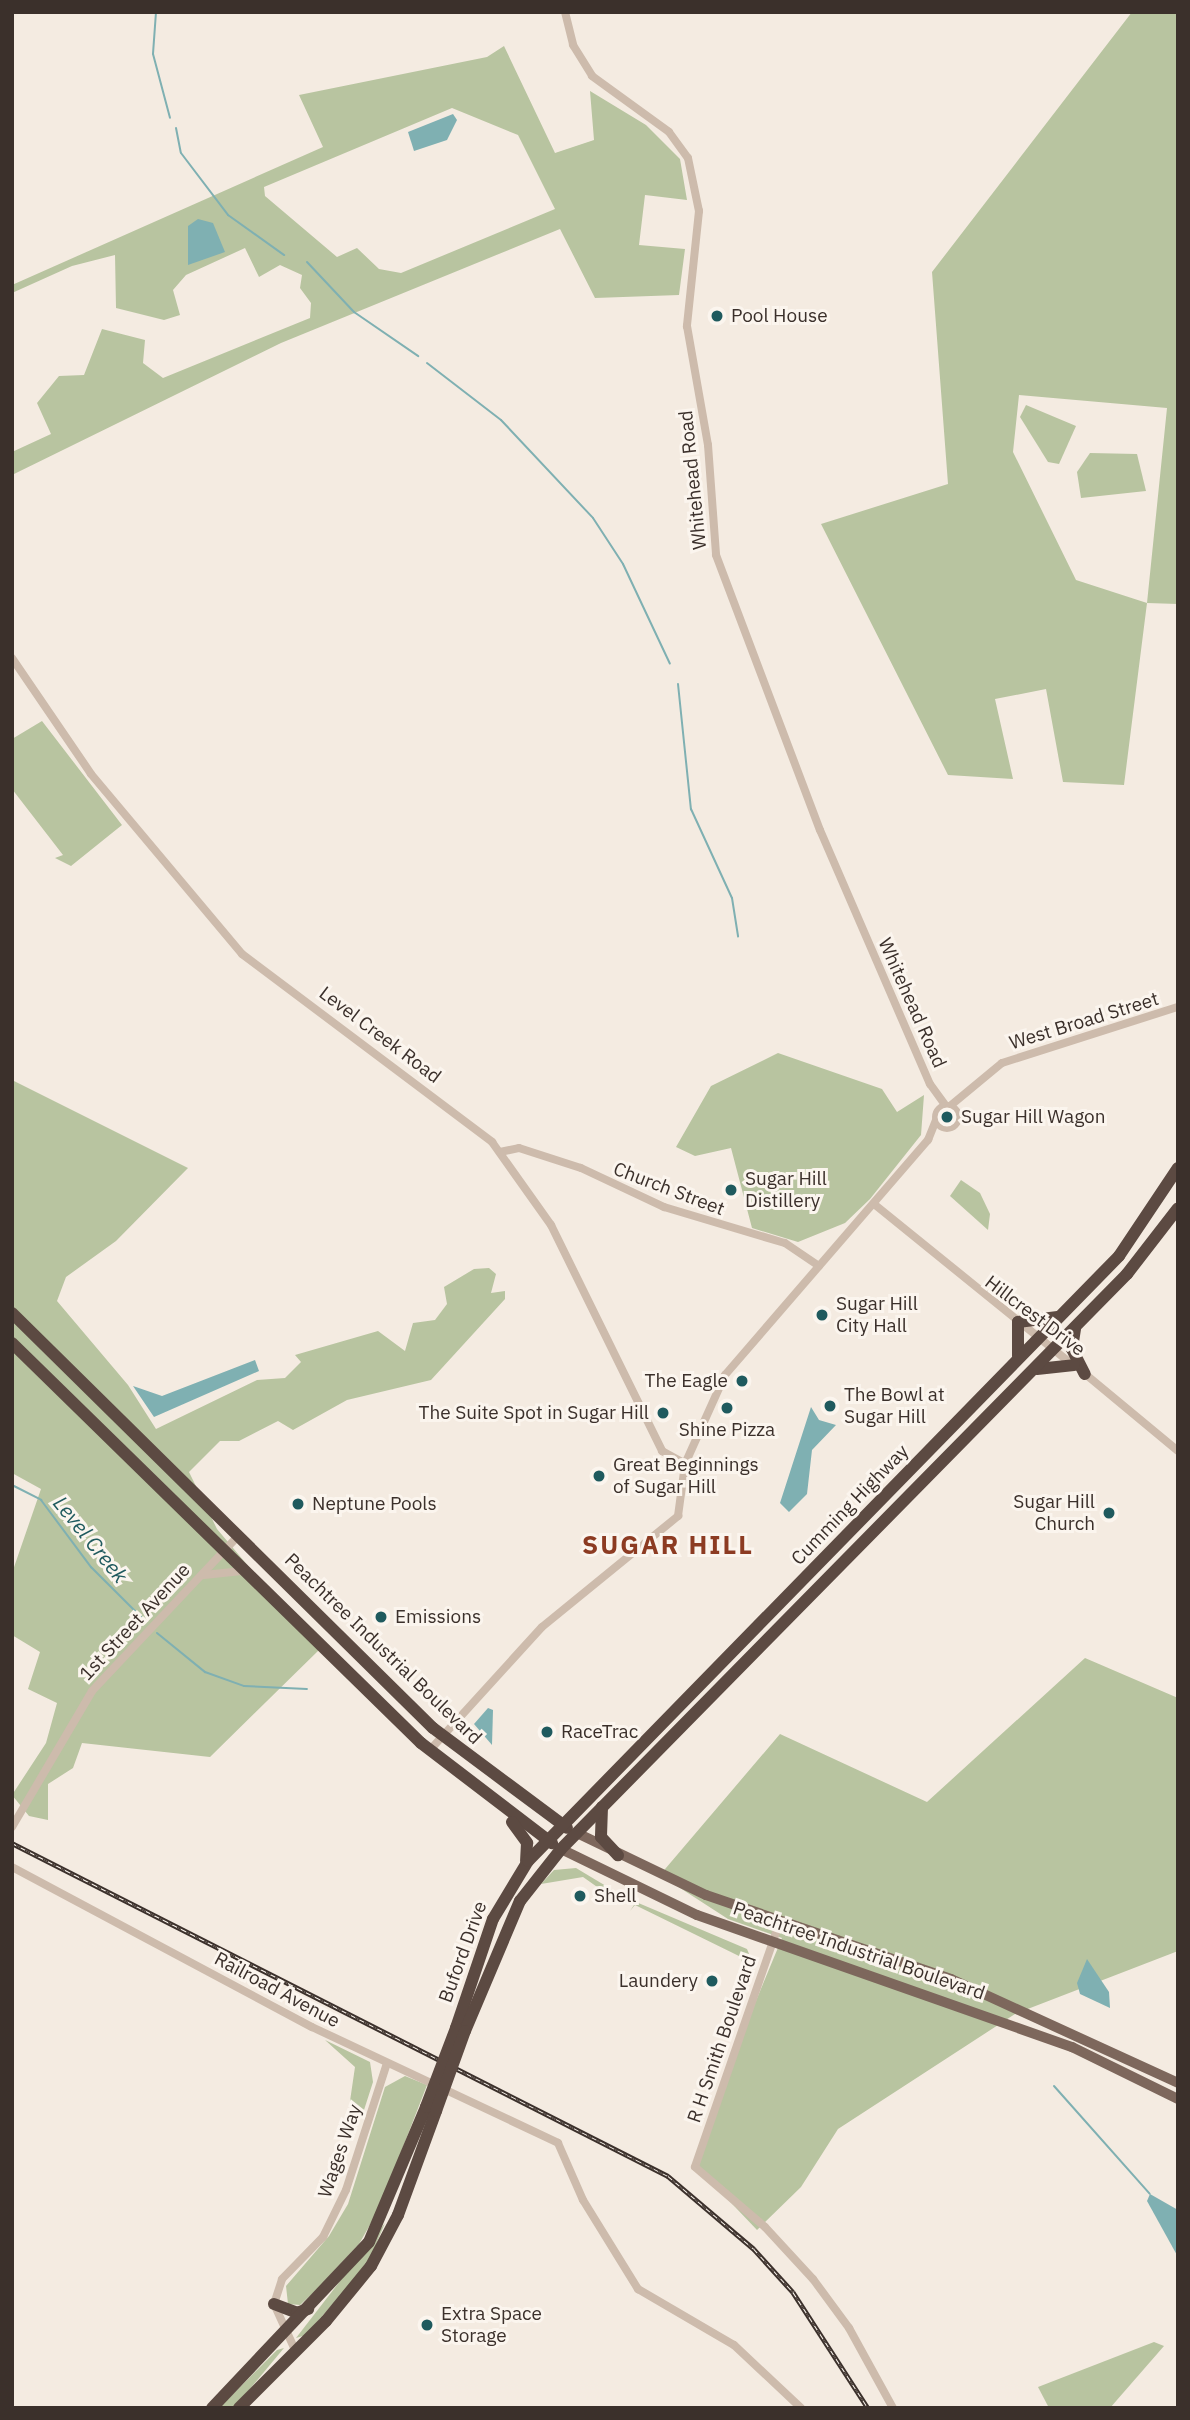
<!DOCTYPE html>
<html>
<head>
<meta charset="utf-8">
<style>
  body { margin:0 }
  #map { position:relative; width:1190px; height:2420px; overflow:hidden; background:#f4ebe1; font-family:"IBM Plex Sans",sans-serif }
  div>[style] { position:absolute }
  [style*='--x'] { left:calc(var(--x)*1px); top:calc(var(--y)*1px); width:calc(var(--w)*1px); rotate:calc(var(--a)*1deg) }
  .green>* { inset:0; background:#b8c4a0 }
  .water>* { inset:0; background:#7fb0b2 }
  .stream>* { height:2px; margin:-1px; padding:0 1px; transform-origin:1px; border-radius:1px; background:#7fb0b2 }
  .minor>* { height:8px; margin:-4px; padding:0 4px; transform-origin:4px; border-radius:4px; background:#cdbbac }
  .minor>.ring { margin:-4px; padding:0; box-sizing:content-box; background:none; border:8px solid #cdbbac; border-radius:50% }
  .major>* { height:10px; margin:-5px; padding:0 5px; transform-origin:5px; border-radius:5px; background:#7d675c }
  .highway>* { height:12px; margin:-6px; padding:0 6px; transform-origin:6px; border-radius:6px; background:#5c4a42 }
  .rail>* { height:4.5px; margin-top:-2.25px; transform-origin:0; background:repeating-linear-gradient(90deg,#fbf5ee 0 5px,#3b302b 0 10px); box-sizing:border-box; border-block:2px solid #3b302b }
  .highway-bridge>* { height:12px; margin:-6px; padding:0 6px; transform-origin:6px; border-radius:6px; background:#5c4a42 }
  .dots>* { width:19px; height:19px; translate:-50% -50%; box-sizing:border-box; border:4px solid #fbf5ee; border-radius:50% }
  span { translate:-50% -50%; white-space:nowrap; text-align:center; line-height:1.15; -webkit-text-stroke:6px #fbf5ee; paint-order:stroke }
  .poi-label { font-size:19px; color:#3b302b }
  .left { translate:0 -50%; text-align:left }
  .right { translate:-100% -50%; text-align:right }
  .street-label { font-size:19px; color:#3b302b }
  .water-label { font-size:21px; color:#1f5a5e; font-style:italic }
  .district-label { font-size:26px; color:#8c3b22; font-weight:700; letter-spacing:2px }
  .frame { position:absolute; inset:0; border:14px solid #3b302b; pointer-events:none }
</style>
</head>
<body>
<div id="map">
  <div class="green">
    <i style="clip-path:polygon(evenodd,1132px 12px,1178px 12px,1178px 604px,1147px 603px,1124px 785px,1063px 782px,1046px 689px,995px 699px,1013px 779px,948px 775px,821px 524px,948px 484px,932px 272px,1132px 12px,1019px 395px,1167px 408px,1147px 603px,1076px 580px,1013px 452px,1019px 395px)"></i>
    <i style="clip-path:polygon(evenodd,504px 46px,555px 153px,594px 140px,590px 91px,646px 125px,680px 159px,687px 200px,645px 195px,639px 245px,685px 249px,679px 295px,595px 298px,560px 229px,281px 343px,12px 475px,12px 452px,51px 434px,37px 403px,59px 376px,84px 375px,102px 329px,145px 340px,143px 363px,163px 378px,310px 318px,311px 303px,300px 288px,302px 275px,280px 265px,259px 277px,245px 248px,186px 275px,173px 290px,180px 315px,164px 320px,116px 308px,115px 255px,72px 266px,12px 293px,12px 285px,323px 147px,299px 95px,487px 57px,504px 46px,452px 108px,518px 135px,555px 209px,401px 273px,379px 269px,357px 248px,337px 257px,265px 196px,264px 187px,452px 108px)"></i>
    <i style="clip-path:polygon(1026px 405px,1076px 426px,1059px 464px,1048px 462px,1020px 417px)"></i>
    <i style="clip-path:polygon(1090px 453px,1137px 454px,1146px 491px,1081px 498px,1077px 472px)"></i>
    <i style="clip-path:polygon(42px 721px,122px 825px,71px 866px,55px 858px,63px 855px,12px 789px,12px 739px)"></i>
    <i style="clip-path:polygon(778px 1053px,882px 1089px,897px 1112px,924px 1095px,921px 1135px,870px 1199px,845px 1223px,798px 1242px,752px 1228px,731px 1148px,695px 1156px,676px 1147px,711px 1086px)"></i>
    <i style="clip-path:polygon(12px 1080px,188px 1168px,116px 1241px,66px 1277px,57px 1301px,128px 1385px,156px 1429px,257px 1380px,285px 1378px,301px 1362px,295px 1355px,378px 1331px,405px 1351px,413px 1323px,435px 1320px,447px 1304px,444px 1287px,474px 1269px,489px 1268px,496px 1274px,491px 1293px,505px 1291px,505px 1299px,431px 1380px,347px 1400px,293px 1430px,278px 1421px,239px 1441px,220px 1441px,189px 1472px,217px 1529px,319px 1650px,210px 1757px,82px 1743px,73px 1768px,48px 1784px,48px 1820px,29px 1816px,12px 1795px,46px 1743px,57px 1703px,28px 1689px,40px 1652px,12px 1635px,12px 1573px,41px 1489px,12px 1473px)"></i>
    <i style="clip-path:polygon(961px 1180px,980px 1193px,990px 1214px,988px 1230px,950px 1196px)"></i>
    <i style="clip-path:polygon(1085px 1658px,1178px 1698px,1178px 1951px,1015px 2014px,838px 2129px,801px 2187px,757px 2230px,697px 2167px,731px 2061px,782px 1938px,728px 1919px,660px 1875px,780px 1734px,927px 1802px)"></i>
    <i style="clip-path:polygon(576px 1868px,616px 1892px,620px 1903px,583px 1877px,541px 1884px,554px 1870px)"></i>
    <i style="clip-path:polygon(636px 1902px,747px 1949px,754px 1966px,746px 1990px,741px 1957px,635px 1905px,630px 1911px)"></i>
    <i style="clip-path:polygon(325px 2040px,370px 2062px,373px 2082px,364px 2110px,350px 2101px,355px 2067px)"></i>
    <i style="clip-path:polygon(405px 2076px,427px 2085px,379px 2209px,359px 2244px,315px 2291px,300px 2305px,288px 2304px,286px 2286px,329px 2236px,348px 2204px,385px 2087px)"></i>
    <i style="clip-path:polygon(385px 2223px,368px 2263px,306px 2335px,296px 2338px)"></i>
    <i style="clip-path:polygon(1154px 2342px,1164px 2346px,1110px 2408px,1049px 2408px,1038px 2387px)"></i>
    <i style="clip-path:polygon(284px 2348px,234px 2408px,219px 2408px,277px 2350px)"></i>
  </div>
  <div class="water">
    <i style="clip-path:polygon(453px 114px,457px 120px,447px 140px,414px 151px,408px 132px)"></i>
    <i style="clip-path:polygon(198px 219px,213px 223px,225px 252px,188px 265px,188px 226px)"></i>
    <i style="clip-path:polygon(255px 1360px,259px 1371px,154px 1417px,133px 1386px,162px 1396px)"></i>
    <i style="clip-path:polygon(811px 1407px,819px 1420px,836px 1425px,812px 1450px,807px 1494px,789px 1512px,780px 1503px)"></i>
    <i style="clip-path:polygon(488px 1708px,493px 1710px,492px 1745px,474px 1724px)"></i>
    <i style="clip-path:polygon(1087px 1959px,1109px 1992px,1110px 2008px,1080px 1994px,1077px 1983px)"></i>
    <i style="clip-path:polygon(1150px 2194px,1178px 2210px,1178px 2257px,1147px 2201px)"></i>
  </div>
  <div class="stream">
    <i style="--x:156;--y:12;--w:42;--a:94.1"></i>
    <i style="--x:153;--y:54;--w:66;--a:75.1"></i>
    <i style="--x:176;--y:128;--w:25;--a:79"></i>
    <i style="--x:181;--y:153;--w:78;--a:52.8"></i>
    <i style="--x:228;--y:215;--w:69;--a:35.5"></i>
    <i style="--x:307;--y:262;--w:69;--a:46.8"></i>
    <i style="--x:354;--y:312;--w:78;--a:34.5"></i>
    <i style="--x:427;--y:363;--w:93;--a:37.6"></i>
    <i style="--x:501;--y:420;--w:134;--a:46.8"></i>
    <i style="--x:593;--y:518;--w:55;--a:56.9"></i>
    <i style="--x:623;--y:564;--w:110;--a:64.8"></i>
    <i style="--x:678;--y:684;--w:126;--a:84.1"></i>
    <i style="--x:691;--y:809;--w:98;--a:65.3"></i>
    <i style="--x:732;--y:898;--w:39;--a:81"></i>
    <i style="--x:12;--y:1485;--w:33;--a:27"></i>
    <i style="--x:41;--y:1500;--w:84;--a:53.3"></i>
    <i style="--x:91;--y:1567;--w:74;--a:45"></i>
    <i style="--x:157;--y:1633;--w:62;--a:39.1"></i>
    <i style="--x:205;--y:1672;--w:41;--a:19.7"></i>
    <i style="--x:244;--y:1686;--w:63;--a:2.7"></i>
    <i style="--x:1054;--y:2086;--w:144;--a:48.4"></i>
  </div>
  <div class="minor">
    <i style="--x:565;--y:12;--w:34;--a:76"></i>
    <i style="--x:573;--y:45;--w:36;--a:58"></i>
    <i style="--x:592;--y:76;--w:95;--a:36"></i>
    <i style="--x:669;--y:132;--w:32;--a:54"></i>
    <i style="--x:688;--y:158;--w:54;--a:78.3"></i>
    <i style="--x:699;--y:211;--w:116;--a:96"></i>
    <i style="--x:687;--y:326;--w:121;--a:80"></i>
    <i style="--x:708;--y:445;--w:110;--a:85.8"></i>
    <i style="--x:716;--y:555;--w:294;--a:69.3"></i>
    <i style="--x:820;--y:830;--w:277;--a:66.6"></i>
    <i style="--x:930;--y:1084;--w:27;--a:54"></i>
    <i style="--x:12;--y:658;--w:140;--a:55.7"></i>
    <i style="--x:91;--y:774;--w:235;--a:50"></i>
    <i style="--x:242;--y:954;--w:313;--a:36.9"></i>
    <i style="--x:492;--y:1142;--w:102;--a:54.6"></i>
    <i style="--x:551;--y:1225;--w:252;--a:63.8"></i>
    <i style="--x:662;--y:1451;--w:26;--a:29"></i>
    <i class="ring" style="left:936px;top:1106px;width:14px;height:14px"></i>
    <i style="--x:950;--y:1106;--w:67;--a:-39.6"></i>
    <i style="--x:1002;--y:1063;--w:185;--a:-17.7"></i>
    <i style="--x:500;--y:1152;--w:19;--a:-12"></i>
    <i style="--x:519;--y:1148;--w:65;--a:17.9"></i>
    <i style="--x:581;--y:1168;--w:92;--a:25.2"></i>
    <i style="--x:664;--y:1207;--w:126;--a:16.6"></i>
    <i style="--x:785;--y:1243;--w:41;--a:34.1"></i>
    <i style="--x:874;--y:1204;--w:256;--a:39"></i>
    <i style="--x:1084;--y:1373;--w:122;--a:39.7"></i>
    <i style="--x:204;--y:1575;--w:38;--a:-6"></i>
    <i style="--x:430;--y:1750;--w:166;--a:-47.7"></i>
    <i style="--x:542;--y:1627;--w:176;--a:-39.2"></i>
    <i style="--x:678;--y:1516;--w:52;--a:-82.3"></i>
    <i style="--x:685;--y:1464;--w:98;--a:-65.8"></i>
    <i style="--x:725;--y:1375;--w:311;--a:-49.2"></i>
    <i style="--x:928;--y:1140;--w:22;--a:-68"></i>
    <i style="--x:12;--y:1827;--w:158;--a:-59.5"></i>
    <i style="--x:92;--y:1691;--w:213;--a:-46.7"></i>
    <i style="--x:12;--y:1867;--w:340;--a:28.1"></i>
    <i style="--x:312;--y:2027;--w:272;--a:25.2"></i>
    <i style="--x:558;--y:2143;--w:62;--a:66.3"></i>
    <i style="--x:583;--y:2200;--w:105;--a:58.3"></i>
    <i style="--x:638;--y:2289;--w:111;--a:30.3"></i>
    <i style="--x:734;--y:2345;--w:92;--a:43.2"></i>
    <i style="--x:780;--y:1921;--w:260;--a:109.1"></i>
    <i style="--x:695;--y:2167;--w:92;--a:40.6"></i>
    <i style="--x:765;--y:2227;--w:71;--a:47.3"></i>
    <i style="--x:813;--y:2279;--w:61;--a:53.7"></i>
    <i style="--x:849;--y:2328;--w:91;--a:61.2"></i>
    <i style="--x:296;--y:2352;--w:53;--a:-114.6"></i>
    <i style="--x:274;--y:2304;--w:26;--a:-72"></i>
    <i style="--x:282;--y:2279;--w:59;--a:-45.7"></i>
    <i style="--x:323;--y:2237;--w:52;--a:-63.9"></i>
    <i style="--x:346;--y:2190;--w:133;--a:-72.1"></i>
  </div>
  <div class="major">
    <i style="--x:577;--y:1833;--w:143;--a:25.7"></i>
    <i style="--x:706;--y:1895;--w:259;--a:18.9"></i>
    <i style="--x:951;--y:1979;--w:250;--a:24.6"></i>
    <i style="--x:561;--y:1849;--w:151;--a:25.9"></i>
    <i style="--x:697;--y:1915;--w:398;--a:19.4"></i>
    <i style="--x:1072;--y:2047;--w:118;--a:26.1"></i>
  </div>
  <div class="highway">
    <i style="--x:12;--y:1313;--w:591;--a:44.59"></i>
    <i style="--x:433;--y:1728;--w:167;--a:36.7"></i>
    <i style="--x:1075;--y:1329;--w:20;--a:99"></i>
    <i style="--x:1072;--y:1349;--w:28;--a:63"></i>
    <i style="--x:12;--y:1343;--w:572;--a:44.36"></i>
    <i style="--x:421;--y:1743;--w:165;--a:37.4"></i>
    <i style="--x:1018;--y:1356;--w:34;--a:-90"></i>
    <i style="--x:1018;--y:1322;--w:40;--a:-7.1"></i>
    <i style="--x:1037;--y:1369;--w:37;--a:-6"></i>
    <i style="--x:602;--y:1807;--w:30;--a:92"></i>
    <i style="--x:601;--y:1837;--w:25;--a:47"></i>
    <i style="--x:512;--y:1822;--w:26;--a:54"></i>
    <i style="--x:527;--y:1843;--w:18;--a:93"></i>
    <i style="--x:456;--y:2028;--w:115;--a:-71.3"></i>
    <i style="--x:493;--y:1919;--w:68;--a:-58.9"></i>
    <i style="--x:528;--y:1861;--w:846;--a:-45.67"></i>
    <i style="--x:1119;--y:1256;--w:106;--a:-56.2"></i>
    <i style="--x:465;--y:2031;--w:141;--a:-67.1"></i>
    <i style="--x:520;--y:1901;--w:66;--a:-51.7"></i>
    <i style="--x:561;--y:1849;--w:807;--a:-45.45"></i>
    <i style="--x:1127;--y:1274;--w:83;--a:-52.3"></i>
    <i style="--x:274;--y:2304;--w:25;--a:21"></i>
    <i style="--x:297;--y:2313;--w:12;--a:-20"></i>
    <i style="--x:212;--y:2408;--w:228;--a:-46.6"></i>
    <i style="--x:369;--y:2242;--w:147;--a:-67.1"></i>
    <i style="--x:239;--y:2408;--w:123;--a:-45"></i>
    <i style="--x:326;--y:2321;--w:71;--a:-50.7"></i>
    <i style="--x:371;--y:2266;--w:58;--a:-62.1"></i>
    <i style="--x:398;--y:2215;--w:111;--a:-69.9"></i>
  </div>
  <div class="rail">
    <i style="--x:12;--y:1843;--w:736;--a:26.91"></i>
    <i style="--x:668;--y:2176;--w:113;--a:40.3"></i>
    <i style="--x:754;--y:2249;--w:58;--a:47.8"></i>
    <i style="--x:793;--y:2292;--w:138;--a:57.1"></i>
  </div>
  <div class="highway-bridge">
    <i style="--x:426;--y:2107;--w:85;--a:-69.2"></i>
    <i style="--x:436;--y:2111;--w:85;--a:-70.1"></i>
  </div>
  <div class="dots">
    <i style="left:717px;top:316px;background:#1f5a5e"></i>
    <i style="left:947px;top:1117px;background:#1f5a5e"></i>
    <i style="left:731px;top:1190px;background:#1f5a5e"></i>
    <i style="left:822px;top:1315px;background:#1f5a5e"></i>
    <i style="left:742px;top:1381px;background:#1f5a5e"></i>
    <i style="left:830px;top:1406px;background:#1f5a5e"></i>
    <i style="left:727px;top:1408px;background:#1f5a5e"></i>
    <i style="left:663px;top:1413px;background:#1f5a5e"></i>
    <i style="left:599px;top:1476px;background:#1f5a5e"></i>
    <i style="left:298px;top:1504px;background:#1f5a5e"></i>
    <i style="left:1109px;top:1513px;background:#1f5a5e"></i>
    <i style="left:381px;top:1617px;background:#1f5a5e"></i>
    <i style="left:547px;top:1732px;background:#1f5a5e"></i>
    <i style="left:580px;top:1896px;background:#1f5a5e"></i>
    <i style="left:712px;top:1981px;background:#1f5a5e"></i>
    <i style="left:427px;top:2325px;background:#1f5a5e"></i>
  </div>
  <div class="poi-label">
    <span class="left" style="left:731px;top:316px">Pool House</span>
    <span class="left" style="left:961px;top:1117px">Sugar Hill Wagon</span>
    <span class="left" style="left:745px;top:1190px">Sugar Hill<br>Distillery</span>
    <span class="left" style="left:836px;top:1315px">Sugar Hill<br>City Hall</span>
    <span class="right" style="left:728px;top:1381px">The Eagle</span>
    <span class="left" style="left:844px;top:1406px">The Bowl at<br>Sugar Hill</span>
    <span class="right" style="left:649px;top:1413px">The Suite Spot in Sugar Hill</span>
    <span style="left:727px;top:1430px">Shine Pizza</span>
    <span class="left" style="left:613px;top:1476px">Great Beginnings<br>of Sugar Hill</span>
    <span class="right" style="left:1095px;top:1513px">Sugar Hill<br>Church</span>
    <span class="left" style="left:312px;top:1504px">Neptune Pools</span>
    <span class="left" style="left:395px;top:1617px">Emissions</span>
    <span class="left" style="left:561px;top:1732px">RaceTrac</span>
    <span class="left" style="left:594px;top:1896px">Shell</span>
    <span class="right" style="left:698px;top:1981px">Laundery</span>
    <span class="left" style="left:441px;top:2325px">Extra Space<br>Storage</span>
  </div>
  <div class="street-label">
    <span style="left:693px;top:480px;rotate:-96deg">Whitehead Road</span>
    <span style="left:912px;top:1003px;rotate:66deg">Whitehead Road</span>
    <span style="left:1084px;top:1021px;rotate:-17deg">West Broad Street</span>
    <span style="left:380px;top:1035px;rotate:37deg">Level Creek Road</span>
    <span style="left:669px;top:1189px;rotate:21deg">Church Street</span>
    <span style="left:1035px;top:1316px;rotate:37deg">Hillcrest Drive</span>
    <span style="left:850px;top:1505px;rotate:-46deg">Cumming Highway</span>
    <span style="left:135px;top:1622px;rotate:-47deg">1st Street Avenue</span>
    <span style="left:383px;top:1649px;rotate:44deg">Peachtree Industrial Boulevard</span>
    <span style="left:859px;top:1951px;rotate:19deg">Peachtree Industrial Boulevard</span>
    <span style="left:463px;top:1952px;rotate:-70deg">Buford Drive</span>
    <span style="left:277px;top:1990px;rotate:28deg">Railroad Avenue</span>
    <span style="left:722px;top:2039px;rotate:-71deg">R H Smith Boulevard</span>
    <span style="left:340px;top:2151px;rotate:-71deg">Wages Way</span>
  </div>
  <div class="water-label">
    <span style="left:91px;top:1539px;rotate:51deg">Level Creek</span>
  </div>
  <div class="district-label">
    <span style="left:668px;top:1545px">SUGAR HILL</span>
  </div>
  <div class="frame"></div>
</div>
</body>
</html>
